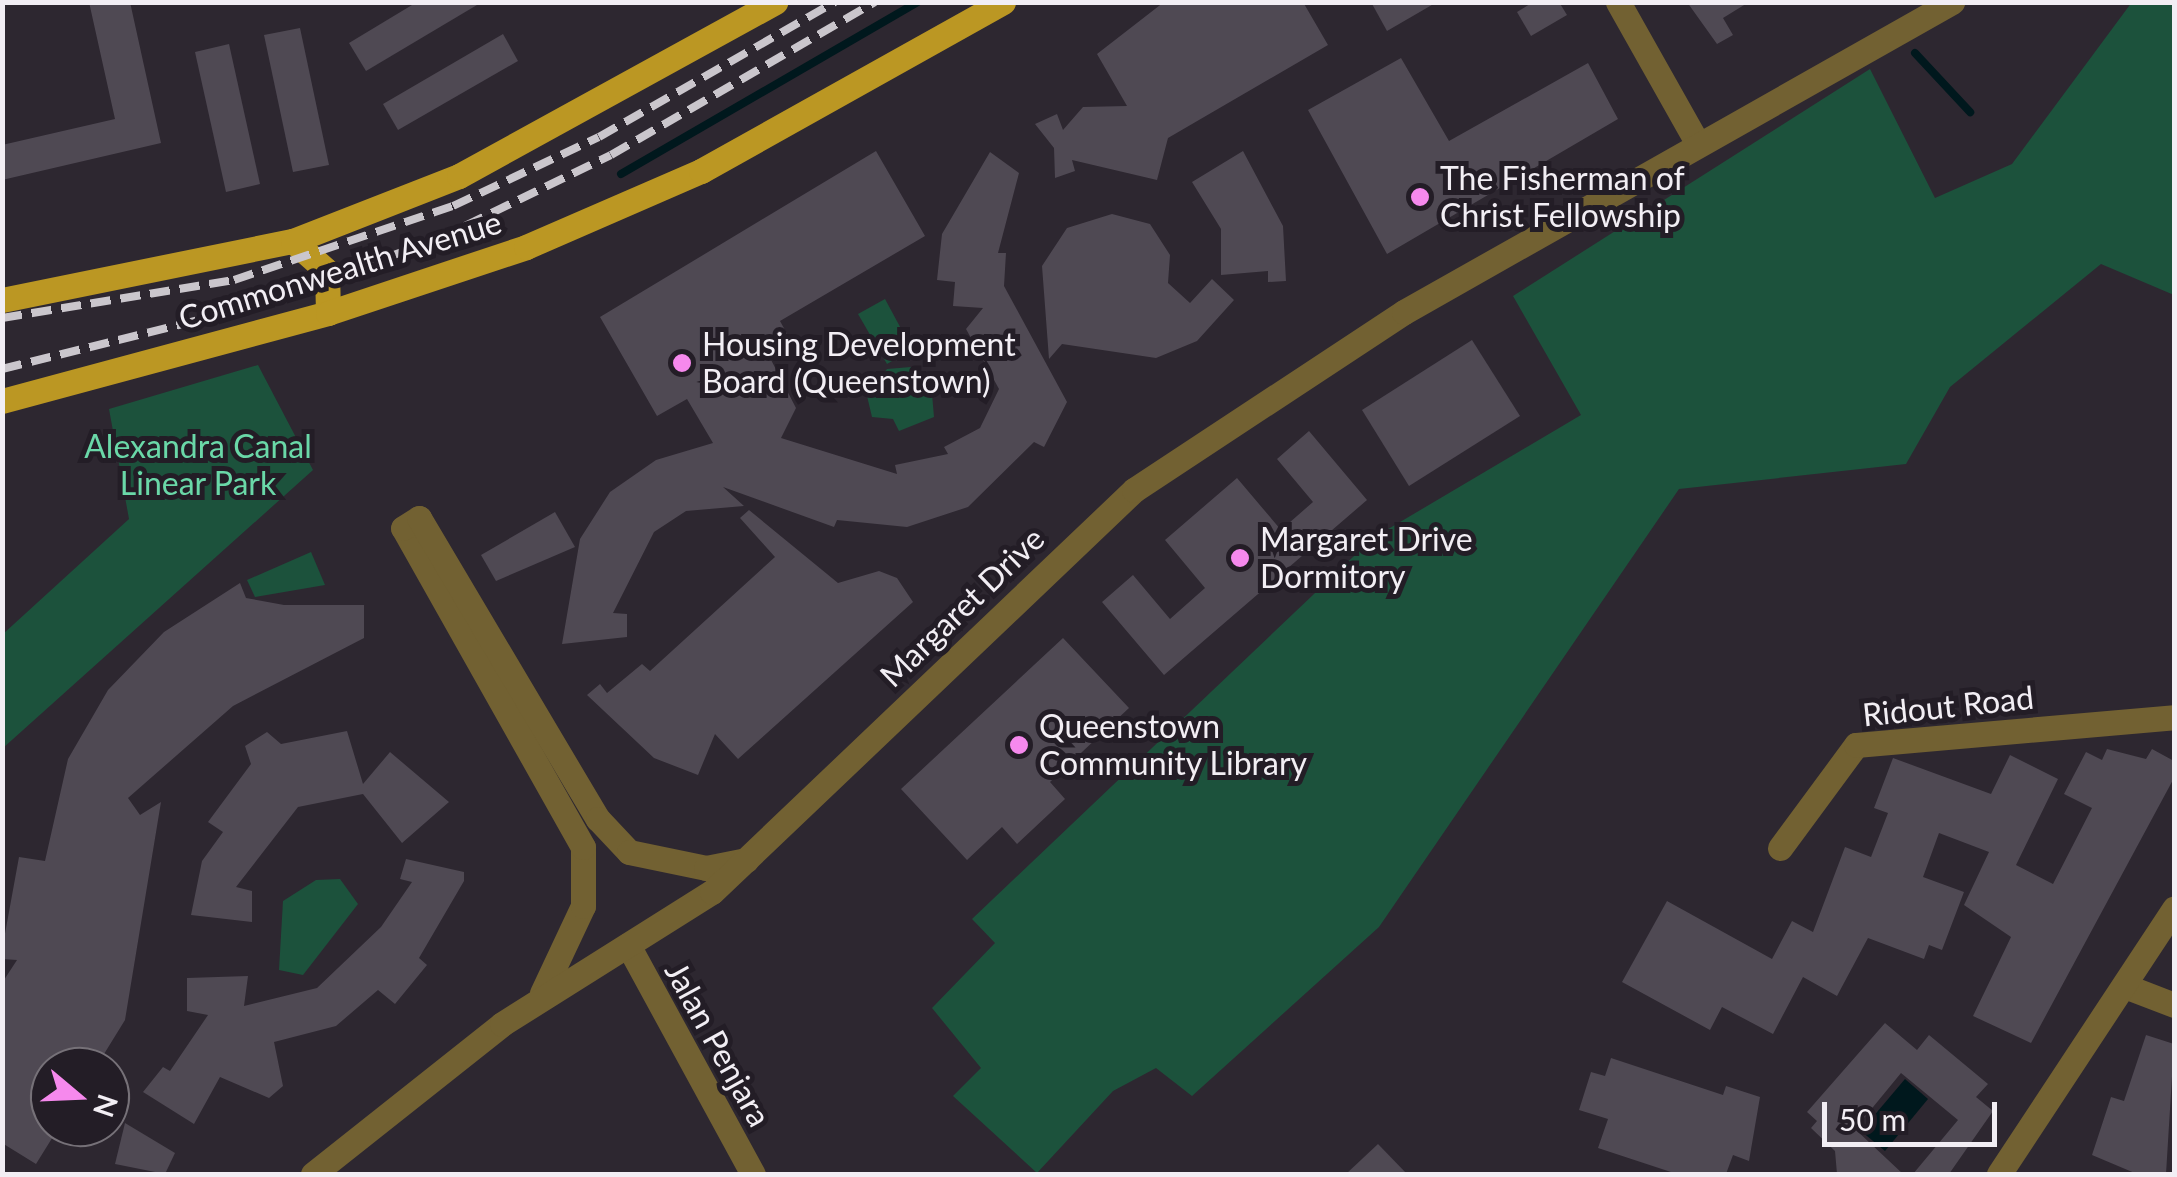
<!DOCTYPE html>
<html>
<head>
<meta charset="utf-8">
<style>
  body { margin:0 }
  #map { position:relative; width:2177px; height:1177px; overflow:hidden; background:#2d2730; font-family:Lato,sans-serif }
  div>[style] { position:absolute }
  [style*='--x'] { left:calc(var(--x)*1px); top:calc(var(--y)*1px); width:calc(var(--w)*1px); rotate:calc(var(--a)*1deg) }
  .green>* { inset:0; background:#1c523c }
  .water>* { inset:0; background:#00181d }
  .stream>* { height:8px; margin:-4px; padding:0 4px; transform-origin:4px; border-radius:4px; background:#00181d }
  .building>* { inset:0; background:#4f4953 }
  .minor>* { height:25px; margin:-12.5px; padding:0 12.5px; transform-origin:12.5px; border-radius:12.5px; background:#726132 }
  .major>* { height:25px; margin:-12.5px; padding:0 12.5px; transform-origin:12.5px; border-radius:12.5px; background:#bb9723 }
  .rail>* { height:8px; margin-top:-4px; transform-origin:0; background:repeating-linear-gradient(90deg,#cac6cc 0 20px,transparent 0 30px) }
  .dots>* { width:28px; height:28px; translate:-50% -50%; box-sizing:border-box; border:5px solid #231d26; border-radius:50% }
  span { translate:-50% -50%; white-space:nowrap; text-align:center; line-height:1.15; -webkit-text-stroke:10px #231d26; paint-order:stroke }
  .poi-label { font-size:32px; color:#f2eef4 }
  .left { translate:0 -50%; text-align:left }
  .street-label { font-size:32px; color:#f2eef4 }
  .park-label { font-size:32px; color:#6ad8a8 }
  .frame { position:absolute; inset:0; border:5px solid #f2eef4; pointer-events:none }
  .north { position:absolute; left:30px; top:1047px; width:100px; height:100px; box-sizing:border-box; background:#231d26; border:2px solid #767178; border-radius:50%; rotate:109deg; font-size:28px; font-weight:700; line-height:40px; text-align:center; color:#f2eef4 }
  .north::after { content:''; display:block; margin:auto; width:35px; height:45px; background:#f689ed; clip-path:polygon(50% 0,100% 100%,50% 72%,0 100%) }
  .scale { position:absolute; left:1822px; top:1102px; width:175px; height:45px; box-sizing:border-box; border:5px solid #f2eef4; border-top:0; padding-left:12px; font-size:30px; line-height:35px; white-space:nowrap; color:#f2eef4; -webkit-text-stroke:8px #231d26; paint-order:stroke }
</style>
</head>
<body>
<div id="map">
  <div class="green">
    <i style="clip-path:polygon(2132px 2px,2174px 3px,2174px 295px,2101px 264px,1950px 387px,1906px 464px,1679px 489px,1379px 927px,1192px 1096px,1156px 1068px,1113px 1091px,1037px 1173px,953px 1096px,981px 1068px,932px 1008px,995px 943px,972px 919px,1373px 538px,1581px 415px,1513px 296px,1870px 69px,1935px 198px,2012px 164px)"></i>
    <i style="clip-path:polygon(885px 299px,912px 349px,887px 364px,858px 314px)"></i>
    <i style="clip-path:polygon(258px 365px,313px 470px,3px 748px,3px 634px,129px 519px,109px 409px)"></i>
    <i style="clip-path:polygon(911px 367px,931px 382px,934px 417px,899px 431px,893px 419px,872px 417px,867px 396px,887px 369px)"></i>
    <i style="clip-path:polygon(311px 552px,325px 585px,255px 597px,247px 580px)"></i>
    <i style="clip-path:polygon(340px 879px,358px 904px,303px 975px,279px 970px,283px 901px,316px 880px)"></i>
  </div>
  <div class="water">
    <i style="clip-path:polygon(1905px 1079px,1928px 1099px,1885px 1151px,1861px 1131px)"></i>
  </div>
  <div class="stream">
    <i style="--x:1915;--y:53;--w:81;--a:47"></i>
    <i style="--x:621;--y:174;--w:343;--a:-30.1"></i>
  </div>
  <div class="building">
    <i style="clip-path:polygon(89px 2px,130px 2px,161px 143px,2px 180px,2px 145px,115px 119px)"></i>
    <i style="clip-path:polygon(417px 2px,482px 2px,366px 71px,349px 43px)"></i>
    <i style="clip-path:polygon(1164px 2px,1303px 2px,1328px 45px,1168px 138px,1157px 180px,1072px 160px,1075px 171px,1055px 178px,1054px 148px,1035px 124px,1057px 114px,1063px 130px,1083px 107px,1127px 106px,1097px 54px)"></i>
    <i style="clip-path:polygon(1371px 2px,1437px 2px,1387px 31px)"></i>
    <i style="clip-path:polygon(1533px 2px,1559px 2px,1567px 15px,1531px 36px,1517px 12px)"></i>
    <i style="clip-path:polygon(1687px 2px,1749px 2px,1723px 18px,1733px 35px,1717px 44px)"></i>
    <i style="clip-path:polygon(300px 28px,329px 165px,293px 172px,264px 35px)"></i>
    <i style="clip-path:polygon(503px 34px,518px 61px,398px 130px,383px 104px)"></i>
    <i style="clip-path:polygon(229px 44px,260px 184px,226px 192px,195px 52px)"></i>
    <i style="clip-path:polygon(1401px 58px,1449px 141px,1588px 63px,1618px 119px,1387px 254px,1308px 110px)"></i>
    <i style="clip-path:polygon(876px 151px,925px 236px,780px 321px,791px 341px,768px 354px,796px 408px,781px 438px,897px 474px,895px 465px,948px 454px,944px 447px,980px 428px,999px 389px,966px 329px,983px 308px,953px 306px,955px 282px,937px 280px,942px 234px,990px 152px,1019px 173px,998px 253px,1006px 253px,1004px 286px,1067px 402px,1044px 447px,1034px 442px,968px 507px,907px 527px,837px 520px,834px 527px,723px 487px,744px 506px,686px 511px,654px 532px,613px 613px,627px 614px,627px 637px,562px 644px,580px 539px,610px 492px,656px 460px,713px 443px,687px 399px,657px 416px,600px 317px)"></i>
    <i style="clip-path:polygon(1243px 151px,1283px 226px,1286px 281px,1268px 282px,1268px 271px,1221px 275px,1221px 229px,1192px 182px)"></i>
    <i style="clip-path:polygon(1112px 214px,1150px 224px,1170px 255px,1168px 283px,1190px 303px,1212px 279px,1234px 300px,1197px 341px,1156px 358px,1062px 344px,1049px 359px,1042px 266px,1067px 228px)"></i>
    <i style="clip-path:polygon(1472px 340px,1520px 416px,1409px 486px,1362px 410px)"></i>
    <i style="clip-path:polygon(1309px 431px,1367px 500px,1164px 675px,1102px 602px,1133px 575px,1170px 619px,1205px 588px,1165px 540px,1237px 478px,1281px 530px,1313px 502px,1277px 459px)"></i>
    <i style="clip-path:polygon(749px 510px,838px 583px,879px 571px,897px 578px,913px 602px,738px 759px,715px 734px,698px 775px,654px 758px,587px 695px,600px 684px,607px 693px,642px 664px,650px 671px,775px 557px,740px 518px)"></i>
    <i style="clip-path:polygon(555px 512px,575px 547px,496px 581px,481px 555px)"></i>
    <i style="clip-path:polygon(240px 583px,246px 598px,284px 605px,364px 605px,364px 638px,233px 706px,128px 798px,140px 815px,161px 802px,125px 1020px,96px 1067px,50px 1067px,50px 1127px,59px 1127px,36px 1164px,2px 1143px,2px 983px,17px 960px,2px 959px,2px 950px,19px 857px,45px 861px,68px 759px,108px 690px,164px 632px)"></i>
    <i style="clip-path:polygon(1063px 638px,1129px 708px,1050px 782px,1065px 799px,1017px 844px,1002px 827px,967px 860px,901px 789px)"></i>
    <i style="clip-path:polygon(347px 731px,363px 784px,390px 752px,449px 802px,402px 843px,363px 794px,298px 807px,236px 887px,252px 891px,252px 922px,191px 915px,202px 861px,223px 832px,208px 822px,251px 764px,245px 746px,267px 732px,281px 744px)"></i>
    <i style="clip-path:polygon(2107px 749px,2146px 759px,2152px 749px,2174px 761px,2174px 778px,2031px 1043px,1973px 1016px,2011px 937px,1964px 905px,1989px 852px,1939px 833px,1923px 877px,1964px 892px,1942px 950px,1929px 945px,1924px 959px,1868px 938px,1837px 996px,1803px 977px,1773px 1034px,1722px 1007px,1710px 1030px,1622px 982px,1667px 901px,1772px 959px,1792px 921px,1813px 932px,1845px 847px,1871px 857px,1888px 813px,1874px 808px,1893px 758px,1991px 794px,2010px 755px,2058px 779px,2016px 865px,2053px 884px,2092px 808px,2064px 794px,2086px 752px,2102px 760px)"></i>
    <i style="clip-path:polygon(406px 859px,464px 872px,464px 881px,419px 958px,427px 965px,395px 1004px,378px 990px,336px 1026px,274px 1042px,283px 1086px,269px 1098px,220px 1077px,194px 1124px,143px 1092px,163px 1067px,170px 1071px,208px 1015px,187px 1011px,187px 978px,248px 976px,244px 1006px,317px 988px,381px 927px,412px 882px,400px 879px)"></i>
    <i style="clip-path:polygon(1885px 1023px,1917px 1050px,1929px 1035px,1988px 1084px,1976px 1097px,1993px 1111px,1949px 1174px,1913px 1174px,1958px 1120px,1901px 1073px,1855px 1129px,1903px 1174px,1837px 1174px,1835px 1151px,1811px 1128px,1817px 1121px,1807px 1112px)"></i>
    <i style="clip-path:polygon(2146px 1035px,2174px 1044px,2166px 1174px,2137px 1174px,2092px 1155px,2111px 1097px,2124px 1101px)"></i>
    <i style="clip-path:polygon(1611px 1058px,1723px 1095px,1726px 1086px,1760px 1097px,1749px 1161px,1733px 1155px,1726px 1174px,1677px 1174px,1598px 1148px,1608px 1119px,1579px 1110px,1591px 1072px,1605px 1076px)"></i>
    <i style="clip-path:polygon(125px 1123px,175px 1153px,165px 1174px,115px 1164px)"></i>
    <i style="clip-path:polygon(1378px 1144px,1407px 1174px,1346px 1174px)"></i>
  </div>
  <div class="minor">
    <i style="--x:1618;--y:2;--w:161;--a:60.6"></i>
    <i style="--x:1780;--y:848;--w:128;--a:-53.6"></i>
    <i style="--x:1856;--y:745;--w:319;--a:-5"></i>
    <i style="--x:628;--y:945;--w:261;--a:61.4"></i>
    <i style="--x:2130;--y:988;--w:47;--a:21.1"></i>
    <i style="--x:542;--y:993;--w:96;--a:-64.8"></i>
    <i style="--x:583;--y:906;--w:59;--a:-90"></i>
    <i style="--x:583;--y:847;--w:366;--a:-119.4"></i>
    <i style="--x:403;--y:528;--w:19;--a:-32"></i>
    <i style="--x:419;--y:518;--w:350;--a:59.3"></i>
    <i style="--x:598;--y:819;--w:45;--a:46.8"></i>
    <i style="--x:629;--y:852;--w:79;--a:11.7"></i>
    <i style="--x:706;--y:868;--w:41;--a:-11.3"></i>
    <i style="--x:313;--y:1174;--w:241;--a:-38.4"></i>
    <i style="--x:502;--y:1024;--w:248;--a:-32.2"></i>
    <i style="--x:712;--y:892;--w:583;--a:-43.61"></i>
    <i style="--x:1134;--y:490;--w:323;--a:-33.4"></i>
    <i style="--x:1404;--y:312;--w:630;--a:-29.5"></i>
    <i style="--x:1999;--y:1174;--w:318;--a:-56.6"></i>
  </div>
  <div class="major">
    <i style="--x:293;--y:241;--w:45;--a:41.4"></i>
    <i style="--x:327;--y:271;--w:42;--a:88.6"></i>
    <i style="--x:2;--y:300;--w:297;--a:-11.5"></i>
    <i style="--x:293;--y:241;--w:178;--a:-21.4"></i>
    <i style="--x:459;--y:176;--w:361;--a:-28.8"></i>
    <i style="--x:2;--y:401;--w:338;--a:-15.1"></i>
    <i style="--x:328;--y:313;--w:209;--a:-18.4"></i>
    <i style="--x:526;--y:247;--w:191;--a:-23.5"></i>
    <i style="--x:701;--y:171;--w:346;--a:-29.2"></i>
  </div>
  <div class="rail">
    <i style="--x:2;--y:318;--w:235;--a:-9.3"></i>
    <i style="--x:234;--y:280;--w:231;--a:-18.7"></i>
    <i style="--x:453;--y:206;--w:161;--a:-25.3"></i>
    <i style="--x:599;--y:137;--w:272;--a:-29.8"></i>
    <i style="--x:2;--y:369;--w:256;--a:-14"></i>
    <i style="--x:250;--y:307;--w:200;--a:-19.9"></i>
    <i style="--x:438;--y:239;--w:192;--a:-25.9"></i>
    <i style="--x:611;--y:155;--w:305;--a:-30.1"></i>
  </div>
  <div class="dots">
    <i style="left:1420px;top:197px;background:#f689ed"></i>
    <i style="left:682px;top:363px;background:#f689ed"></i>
    <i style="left:1240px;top:558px;background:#f689ed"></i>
    <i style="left:1019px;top:745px;background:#f689ed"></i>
  </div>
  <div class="poi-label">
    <span class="left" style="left:1440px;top:197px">The Fisherman of<br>Christ Fellowship</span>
    <span class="left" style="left:702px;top:363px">Housing Development<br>Board (Queenstown)</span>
    <span class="left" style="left:1260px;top:558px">Margaret Drive<br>Dormitory</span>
    <span class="left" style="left:1039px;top:745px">Queenstown<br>Community Library</span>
  </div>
  <div class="street-label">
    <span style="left:340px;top:270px;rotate:-17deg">Commonwealth Avenue</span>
    <span style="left:962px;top:607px;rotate:-44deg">Margaret Drive</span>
    <span style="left:1948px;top:706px;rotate:-6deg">Ridout Road</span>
    <span style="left:718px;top:1044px;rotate:61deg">Jalan Penjara</span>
  </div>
  <div class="park-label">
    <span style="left:198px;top:465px">Alexandra Canal<br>Linear Park</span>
  </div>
  <div class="frame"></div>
  <div class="north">N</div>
  <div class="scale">50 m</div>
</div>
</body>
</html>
